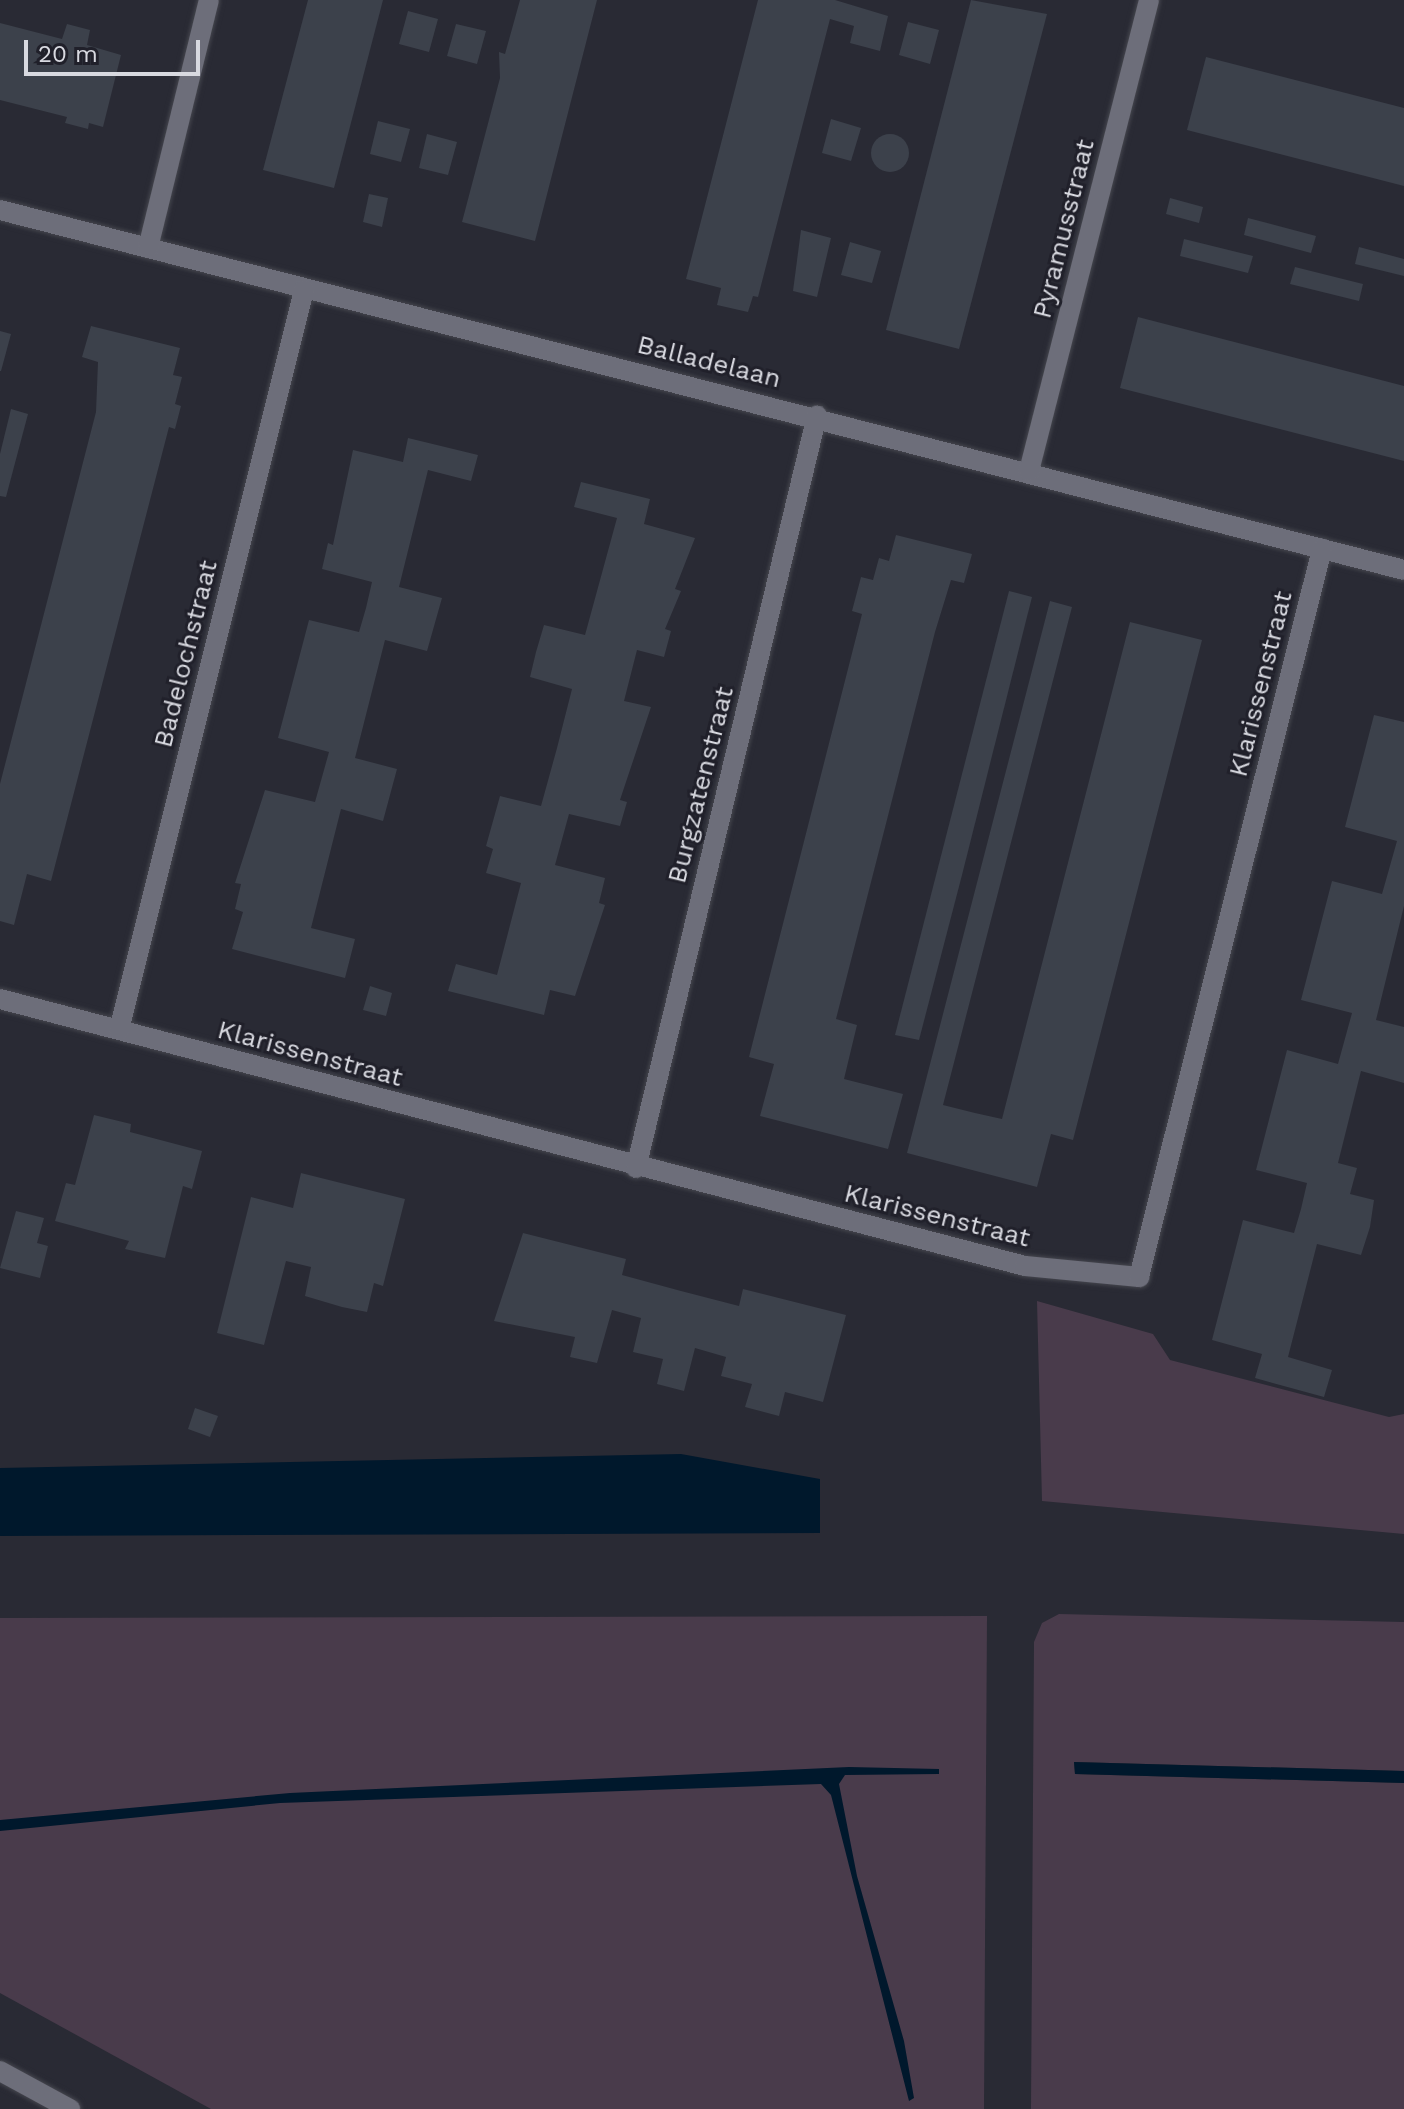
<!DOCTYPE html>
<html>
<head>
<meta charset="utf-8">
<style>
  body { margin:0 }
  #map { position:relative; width:1404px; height:2109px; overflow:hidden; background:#292a34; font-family:"Work Sans",sans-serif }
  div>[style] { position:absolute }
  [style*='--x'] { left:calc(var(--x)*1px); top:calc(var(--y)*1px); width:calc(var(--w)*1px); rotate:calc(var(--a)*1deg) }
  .green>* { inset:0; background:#493b4b }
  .water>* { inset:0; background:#00182c }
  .building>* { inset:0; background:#3c414b }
  .round { border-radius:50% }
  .roads { filter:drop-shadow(0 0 2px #45464e) drop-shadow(0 0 2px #45464e) }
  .minor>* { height:20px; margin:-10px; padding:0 10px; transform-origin:10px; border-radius:10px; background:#6d6e7a }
  .secondary>* { height:20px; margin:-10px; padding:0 10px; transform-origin:10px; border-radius:10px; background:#6d6e7a }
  span { translate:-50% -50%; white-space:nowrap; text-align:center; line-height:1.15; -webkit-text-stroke:6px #20202a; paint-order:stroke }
  .street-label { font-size:26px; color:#d8d9e0 }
  .scale { position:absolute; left:24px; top:40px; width:176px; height:36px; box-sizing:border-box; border:4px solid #d8d9e0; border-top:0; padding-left:10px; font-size:24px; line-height:28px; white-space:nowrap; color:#d8d9e0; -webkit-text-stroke:6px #20202a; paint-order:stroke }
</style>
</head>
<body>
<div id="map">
  <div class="green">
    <i style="clip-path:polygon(1037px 1301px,1153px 1334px,1170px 1360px,1389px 1417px,1404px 1414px,1404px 1534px,1042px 1501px)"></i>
    <i style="clip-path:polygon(1059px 1614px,1404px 1622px,1404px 1771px,1074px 1762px,1075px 1774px,1404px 1783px,1404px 2109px,1031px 2109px,1034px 1642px,1042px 1623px)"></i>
    <i style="clip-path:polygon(987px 1616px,984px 2109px,211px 2109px,0 1993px,0 1618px)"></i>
  </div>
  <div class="water">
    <i style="clip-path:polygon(681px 1454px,820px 1479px,820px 1533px,0 1536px,0 1468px)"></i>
    <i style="clip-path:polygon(1074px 1762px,1404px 1771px,1404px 1783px,1075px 1774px)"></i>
    <i style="clip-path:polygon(849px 1767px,939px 1769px,939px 1774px,845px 1775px,839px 1784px,857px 1876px,904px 2041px,914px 2098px,909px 2101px,831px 1795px,821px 1784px,280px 1803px,0 1831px,0 1820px,290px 1793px)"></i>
  </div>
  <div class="building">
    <i style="clip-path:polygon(308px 0,383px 0,334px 188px,263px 170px)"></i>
    <i style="clip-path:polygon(520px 0,597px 0,535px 241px,462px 222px,500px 78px,499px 52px,505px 54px)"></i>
    <i style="clip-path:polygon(758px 0,835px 0,888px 16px,880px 51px,850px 43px,854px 26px,830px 19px,758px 297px,753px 296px,748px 312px,717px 305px,721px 288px,686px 279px)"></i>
    <i style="clip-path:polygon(971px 0,1047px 14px,959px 349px,886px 330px)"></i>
    <i style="clip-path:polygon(408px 11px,438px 19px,429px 52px,399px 44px)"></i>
    <i style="clip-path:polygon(908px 22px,939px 30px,930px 64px,899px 55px)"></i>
    <i style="clip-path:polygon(0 23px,62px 39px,67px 24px,90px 30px,87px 45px,121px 55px,103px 127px,89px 123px,88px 129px,65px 123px,67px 117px,0 100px)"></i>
    <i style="clip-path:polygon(456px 24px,486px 31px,477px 64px,447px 56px)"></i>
    <i style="clip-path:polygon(1206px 57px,1404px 108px,1404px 186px,1187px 130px)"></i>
    <i style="clip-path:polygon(831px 119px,861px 128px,851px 161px,822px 153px)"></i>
    <i style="clip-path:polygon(378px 121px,410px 129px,401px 162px,370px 154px)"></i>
    <i class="round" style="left:871px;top:134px;width:38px;height:38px"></i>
    <i style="clip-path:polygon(427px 134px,457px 142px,448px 175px,419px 168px)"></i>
    <i style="clip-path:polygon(369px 194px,388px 198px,382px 227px,363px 222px)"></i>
    <i style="clip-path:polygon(1170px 198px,1203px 207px,1199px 223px,1166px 214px)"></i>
    <i style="clip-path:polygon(1248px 218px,1316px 236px,1311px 253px,1244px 235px)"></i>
    <i style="clip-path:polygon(801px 230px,831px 238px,817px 297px,793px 291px)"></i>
    <i style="clip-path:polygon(1184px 239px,1253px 256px,1248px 273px,1180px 256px)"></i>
    <i style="clip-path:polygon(850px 242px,881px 251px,872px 283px,841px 275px)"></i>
    <i style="clip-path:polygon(1359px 247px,1404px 259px,1404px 276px,1355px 264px)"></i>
    <i style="clip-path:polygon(1295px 267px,1363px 284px,1359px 301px,1290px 284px)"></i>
    <i style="clip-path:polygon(1138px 317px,1404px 386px,1404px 461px,1120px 388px)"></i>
    <i style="clip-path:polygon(91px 326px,180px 348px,173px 375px,182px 377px,175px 404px,181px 406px,175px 429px,169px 427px,51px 881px,27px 874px,14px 925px,0 921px,0 784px,96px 412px,98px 362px,82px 357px)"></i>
    <i style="clip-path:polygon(0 331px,11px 334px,1px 371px,0 371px)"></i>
    <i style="clip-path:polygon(11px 409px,28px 414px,6px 497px,0 496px,0 454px)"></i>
    <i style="clip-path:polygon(408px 438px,478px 455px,471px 481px,428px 470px,399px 587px,442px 598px,427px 651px,385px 640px,355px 758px,397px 769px,383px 821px,341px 809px,311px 928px,355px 939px,345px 978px,232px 949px,243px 912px,235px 909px,241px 884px,235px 883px,265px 790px,315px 802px,329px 752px,278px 738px,309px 620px,359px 632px,366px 608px,372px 582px,322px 569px,328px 543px,333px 545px,353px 450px,403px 462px)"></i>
    <i style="clip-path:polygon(581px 482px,650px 499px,644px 524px,695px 538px,675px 589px,681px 591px,665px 629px,671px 631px,664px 657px,637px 650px,624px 701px,651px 707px,620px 800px,627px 802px,620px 826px,569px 814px,555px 865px,605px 878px,599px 903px,605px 905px,575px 996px,550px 990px,544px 1015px,448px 991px,456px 964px,497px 975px,521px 883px,486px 873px,493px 849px,486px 846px,500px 796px,541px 806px,557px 748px,572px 689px,530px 677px,536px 652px,544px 625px,585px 635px,617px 518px,574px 507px)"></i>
    <i style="clip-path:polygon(896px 535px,972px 554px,964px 583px,951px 580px,935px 632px,836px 1019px,857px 1025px,844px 1079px,903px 1094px,888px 1149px,760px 1116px,774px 1064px,749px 1057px,862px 614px,852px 611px,861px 577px,873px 580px,879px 558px,889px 561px)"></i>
    <i style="clip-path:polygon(1009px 591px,1032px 597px,962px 875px,919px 1040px,895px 1035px)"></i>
    <i style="clip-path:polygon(1050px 601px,1072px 607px,943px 1105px,975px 1113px,1002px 1119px,1130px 622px,1202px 640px,1073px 1140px,1051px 1134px,1037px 1187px,907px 1153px)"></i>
    <i style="clip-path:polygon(1374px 715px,1404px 722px,1404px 906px,1376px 1020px,1404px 1027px,1404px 1083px,1361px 1071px,1338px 1163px,1357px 1168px,1350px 1194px,1374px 1200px,1370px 1227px,1361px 1255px,1317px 1244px,1288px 1357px,1332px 1370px,1324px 1397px,1255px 1378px,1262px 1354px,1212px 1340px,1243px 1220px,1294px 1233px,1301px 1209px,1307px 1183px,1256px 1170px,1287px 1050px,1338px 1064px,1352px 1013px,1301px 1000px,1332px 881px,1382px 894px,1397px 841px,1345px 827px)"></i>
    <i style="clip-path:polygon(370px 986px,392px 993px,386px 1016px,363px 1010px)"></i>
    <i style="clip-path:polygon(94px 1115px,131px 1124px,130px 1132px,202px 1151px,192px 1189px,183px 1186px,165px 1258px,125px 1249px,129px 1241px,55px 1221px,66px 1183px,75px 1185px)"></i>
    <i style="clip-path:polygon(301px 1173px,405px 1199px,383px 1286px,374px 1283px,367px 1312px,342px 1307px,305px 1296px,311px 1267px,286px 1261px,264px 1345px,217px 1333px,251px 1197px,293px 1208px)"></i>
    <i style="clip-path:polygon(16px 1211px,44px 1218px,37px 1243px,48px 1246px,40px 1278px,0 1268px)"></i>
    <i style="clip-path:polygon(523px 1233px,626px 1259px,622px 1275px,681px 1291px,739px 1306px,743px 1289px,846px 1315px,823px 1402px,785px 1392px,779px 1416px,745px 1407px,752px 1384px,721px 1376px,726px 1357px,695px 1348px,684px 1391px,657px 1384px,663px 1359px,633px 1352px,641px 1318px,612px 1310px,597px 1363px,570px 1357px,575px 1337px,494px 1321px)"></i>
    <i style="clip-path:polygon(195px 1408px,218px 1416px,210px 1437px,188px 1429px)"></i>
  </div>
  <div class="roads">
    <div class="minor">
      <i style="--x:0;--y:210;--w:1449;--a:14.38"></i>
      <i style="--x:148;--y:248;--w:255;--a:-76.2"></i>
      <i style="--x:1029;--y:471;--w:486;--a:-75.7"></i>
      <i style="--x:0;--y:999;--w:1059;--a:14.6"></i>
      <i style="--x:1025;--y:1266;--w:115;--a:5.5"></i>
      <i style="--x:1139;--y:1277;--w:751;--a:-75.89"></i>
      <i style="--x:119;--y:1030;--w:763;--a:-75.96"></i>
      <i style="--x:636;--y:1168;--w:774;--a:-76.48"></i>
    </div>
    <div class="secondary">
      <i style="--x:0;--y:2071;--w:80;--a:28.5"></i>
    </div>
  </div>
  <div class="street-label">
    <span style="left:1064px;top:229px;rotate:-76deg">Pyramusstraat</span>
    <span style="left:709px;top:362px;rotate:14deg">Balladelaan</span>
    <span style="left:186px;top:654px;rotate:-76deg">Badelochstraat</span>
    <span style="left:1261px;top:684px;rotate:-76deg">Klarissenstraat</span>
    <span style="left:701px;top:785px;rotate:-76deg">Burgzatenstraat</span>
    <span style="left:310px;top:1054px;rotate:15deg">Klarissenstraat</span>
    <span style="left:937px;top:1216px;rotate:14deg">Klarissenstraat</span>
  </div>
  <div class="scale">20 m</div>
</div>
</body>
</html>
